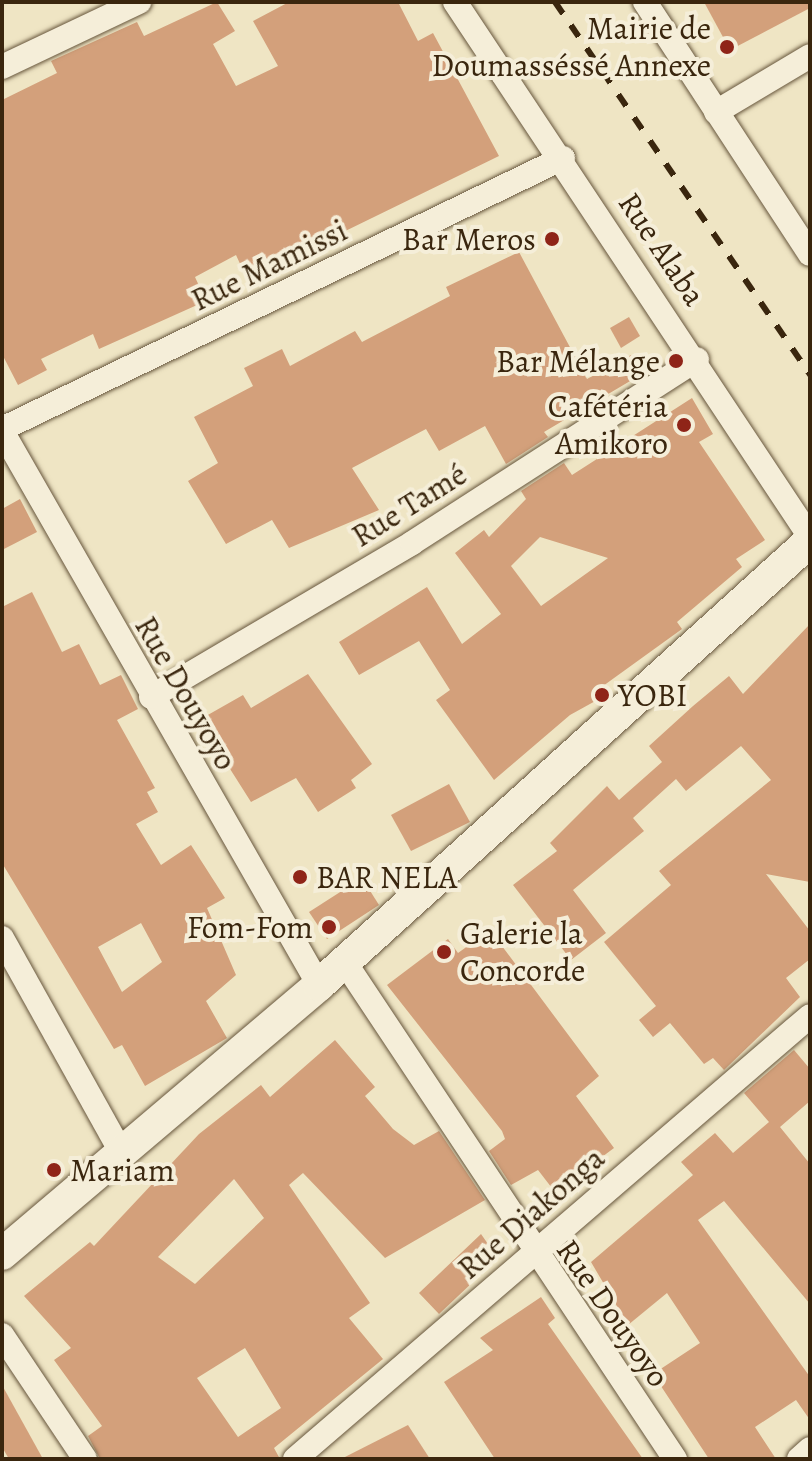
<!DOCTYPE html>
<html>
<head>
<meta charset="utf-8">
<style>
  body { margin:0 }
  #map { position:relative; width:812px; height:1461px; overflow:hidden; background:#efe5c4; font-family:Alegreya,serif }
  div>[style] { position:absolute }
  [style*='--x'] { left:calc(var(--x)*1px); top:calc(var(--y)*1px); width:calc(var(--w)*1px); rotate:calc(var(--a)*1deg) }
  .building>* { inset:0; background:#d3a07b }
  .roads { filter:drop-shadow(0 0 2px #67563c) drop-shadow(0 0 2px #67563c) }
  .minor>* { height:24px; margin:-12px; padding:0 12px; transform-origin:12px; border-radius:12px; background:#f5eed9 }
  .secondary>* { height:32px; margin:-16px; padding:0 16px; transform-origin:16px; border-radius:16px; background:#f5eed9 }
  .rail>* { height:6px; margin-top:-3px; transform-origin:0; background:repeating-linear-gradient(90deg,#3a260e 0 14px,transparent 0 28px) }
  .dots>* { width:22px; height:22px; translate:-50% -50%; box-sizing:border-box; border:4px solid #f5eed9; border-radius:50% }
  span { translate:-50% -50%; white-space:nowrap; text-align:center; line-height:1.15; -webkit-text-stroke:8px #f5eed9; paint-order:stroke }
  .poi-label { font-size:32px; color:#3a260e }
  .right { translate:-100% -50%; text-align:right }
  .left { translate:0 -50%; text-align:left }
  .street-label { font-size:32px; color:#3a260e }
  .frame { position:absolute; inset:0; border:4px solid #3a260e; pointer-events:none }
</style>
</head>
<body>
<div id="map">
  <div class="building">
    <i style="clip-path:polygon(217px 2px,235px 31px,213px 44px,236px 86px,278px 66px,253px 21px,289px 2px,398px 2px,418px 41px,433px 33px,499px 156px,247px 279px,236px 255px,195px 277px,206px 301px,99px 349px,93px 334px,41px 359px,47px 370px,18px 385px,2px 354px,2px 100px,57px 73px,51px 61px,137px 22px,144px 36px)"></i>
    <i style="clip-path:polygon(704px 2px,810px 2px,810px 8px,730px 50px)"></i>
    <i style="clip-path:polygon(519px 252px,587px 379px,631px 355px,642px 374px,544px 432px,548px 437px,506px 464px,485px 426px,439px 451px,426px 429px,352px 468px,379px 510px,289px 548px,272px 520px,226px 544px,188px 481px,218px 463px,194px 417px,253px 386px,244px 368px,282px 349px,290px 366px,355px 331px,362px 342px,450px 296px,446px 287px)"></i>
    <i style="clip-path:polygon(629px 317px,640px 336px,621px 348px,610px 328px)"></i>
    <i style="clip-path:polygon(evenodd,692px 398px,713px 434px,699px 442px,765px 540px,736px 559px,742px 567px,677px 622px,682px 629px,603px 686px,608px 694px,570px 715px,494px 780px,436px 700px,450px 690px,419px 641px,359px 675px,339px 642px,427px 587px,462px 644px,501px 614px,455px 553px,484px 530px,489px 537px,526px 499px,521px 491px,564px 463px,572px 475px,692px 398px,540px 537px,608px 558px,541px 606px,511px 566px,540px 537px)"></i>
    <i style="clip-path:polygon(20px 499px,37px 532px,2px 550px,2px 509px)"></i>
    <i style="clip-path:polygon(evenodd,32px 592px,62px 652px,79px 644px,100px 685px,121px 675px,138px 709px,117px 720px,155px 788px,147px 792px,158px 812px,136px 824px,161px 865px,191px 845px,225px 898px,207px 908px,236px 975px,206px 1001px,227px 1038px,145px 1086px,122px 1045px,114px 1049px,2px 863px,2px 607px,32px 592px,141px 923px,162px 962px,122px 992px,98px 947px,141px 923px)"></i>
    <i style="clip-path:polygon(810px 624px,810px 882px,766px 874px,810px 931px,810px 959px,786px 978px,800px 997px,724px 1070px,713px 1058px,704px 1064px,670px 1023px,653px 1037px,639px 1020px,656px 1006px,604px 942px,671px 885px,659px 871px,771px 780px,741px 746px,686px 791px,676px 779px,633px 818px,644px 831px,573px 890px,606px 933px,571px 960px,513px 885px,557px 851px,550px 843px,607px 786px,619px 800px,662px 762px,649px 746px,693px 706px,729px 676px,743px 694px)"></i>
    <i style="clip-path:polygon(308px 674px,372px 764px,351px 780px,356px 788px,318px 812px,296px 778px,251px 802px,199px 720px,243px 695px,251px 708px)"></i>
    <i style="clip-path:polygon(449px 784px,470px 822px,411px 851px,391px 815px)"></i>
    <i style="clip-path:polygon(362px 878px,379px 905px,327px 939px,309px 912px)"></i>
    <i style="clip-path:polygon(490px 930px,599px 1076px,576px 1096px,614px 1148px,555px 1192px,538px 1170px,511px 1185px,489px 1151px,505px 1139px,502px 1131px,387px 985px,448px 939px,458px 953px)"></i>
    <i style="clip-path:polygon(evenodd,335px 1040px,375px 1087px,365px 1096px,393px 1129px,414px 1145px,439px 1131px,485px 1200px,385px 1258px,303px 1173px,289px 1185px,370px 1303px,349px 1318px,383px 1359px,274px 1448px,280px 1459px,100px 1459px,88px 1436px,102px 1426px,54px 1360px,71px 1348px,24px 1296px,90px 1242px,94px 1246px,199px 1134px,261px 1085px,270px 1097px,335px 1040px,234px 1179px,264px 1218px,195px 1284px,158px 1257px,234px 1179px,335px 1040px,245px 1348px,281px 1408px,238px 1437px,197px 1378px,245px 1348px)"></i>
    <i style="clip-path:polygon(794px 1050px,810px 1069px,810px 1101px,780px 1127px,810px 1164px,810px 1304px,724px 1201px,698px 1220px,810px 1377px,810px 1420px,796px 1400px,755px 1427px,776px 1459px,709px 1459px,653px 1374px,700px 1343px,667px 1293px,628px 1325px,591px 1262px,693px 1175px,681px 1162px,715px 1133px,733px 1153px,769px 1122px,744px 1093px)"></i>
    <i style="clip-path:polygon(481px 1234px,495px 1254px,467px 1273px,474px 1281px,439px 1314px,419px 1293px)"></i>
    <i style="clip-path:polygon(541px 1297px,555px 1318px,548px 1324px,643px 1459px,495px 1459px,444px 1382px,493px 1350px,480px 1338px)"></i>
    <i style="clip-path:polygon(2px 1385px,43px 1459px,9px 1459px,2px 1447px)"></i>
    <i style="clip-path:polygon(408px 1425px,430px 1459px,341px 1459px)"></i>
  </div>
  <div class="roads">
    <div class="minor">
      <i style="--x:455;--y:2;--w:642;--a:56.43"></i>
      <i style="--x:645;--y:2;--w:301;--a:56.8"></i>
      <i style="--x:2;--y:67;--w:152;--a:-25.4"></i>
      <i style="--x:716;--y:112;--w:109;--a:-30.8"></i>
      <i style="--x:2;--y:429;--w:623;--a:-25.78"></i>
      <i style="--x:2;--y:431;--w:638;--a:60.22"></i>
      <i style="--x:151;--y:697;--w:303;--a:-30.5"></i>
      <i style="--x:412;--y:543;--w:339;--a:-32.8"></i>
      <i style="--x:2;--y:938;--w:243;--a:60.9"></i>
      <i style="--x:344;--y:961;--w:598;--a:56.39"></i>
      <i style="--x:2;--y:1335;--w:149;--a:56.2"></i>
      <i style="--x:295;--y:1459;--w:679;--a:-40.7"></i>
      <i style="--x:799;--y:1459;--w:15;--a:-42"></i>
    </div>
    <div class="secondary">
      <i style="--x:2;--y:1254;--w:416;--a:-40.3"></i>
      <i style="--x:319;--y:985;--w:662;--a:-42.12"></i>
    </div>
  </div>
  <div class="rail">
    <i style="--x:555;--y:2;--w:452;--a:55.6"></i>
  </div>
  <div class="dots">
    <i style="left:727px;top:47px;background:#8f2418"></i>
    <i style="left:552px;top:239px;background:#8f2418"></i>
    <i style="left:676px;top:361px;background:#8f2418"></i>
    <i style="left:684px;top:425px;background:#8f2418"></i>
    <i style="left:602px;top:695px;background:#8f2418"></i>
    <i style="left:300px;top:877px;background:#8f2418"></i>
    <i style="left:329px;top:927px;background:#8f2418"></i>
    <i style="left:444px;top:952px;background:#8f2418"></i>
    <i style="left:54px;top:1170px;background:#8f2418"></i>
  </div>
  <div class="poi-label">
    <span class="right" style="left:711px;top:47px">Mairie de<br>Doumasséssé Annexe</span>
    <span class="right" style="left:536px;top:239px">Bar Meros</span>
    <span class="right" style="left:660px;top:361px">Bar Mélange</span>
    <span class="right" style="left:668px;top:425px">Cafétéria<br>Amikoro</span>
    <span class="left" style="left:618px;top:695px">YOBI</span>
    <span class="left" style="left:316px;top:877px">BAR NELA</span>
    <span class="right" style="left:313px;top:927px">Fom-Fom</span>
    <span class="left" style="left:460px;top:952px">Galerie la<br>Concorde</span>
    <span class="left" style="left:70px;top:1170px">Mariam</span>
  </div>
  <div class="street-label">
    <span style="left:662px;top:249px;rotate:56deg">Rue Alaba</span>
    <span style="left:269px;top:265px;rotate:-26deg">Rue Mamissi</span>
    <span style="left:409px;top:505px;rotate:-32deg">Rue Tamé</span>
    <span style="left:186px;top:693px;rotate:60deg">Rue Douyoyo</span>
    <span style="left:531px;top:1213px;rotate:-41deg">Rue Diakonga</span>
    <span style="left:613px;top:1313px;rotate:55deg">Rue Douyoyo</span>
  </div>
  <div class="frame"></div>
</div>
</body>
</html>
